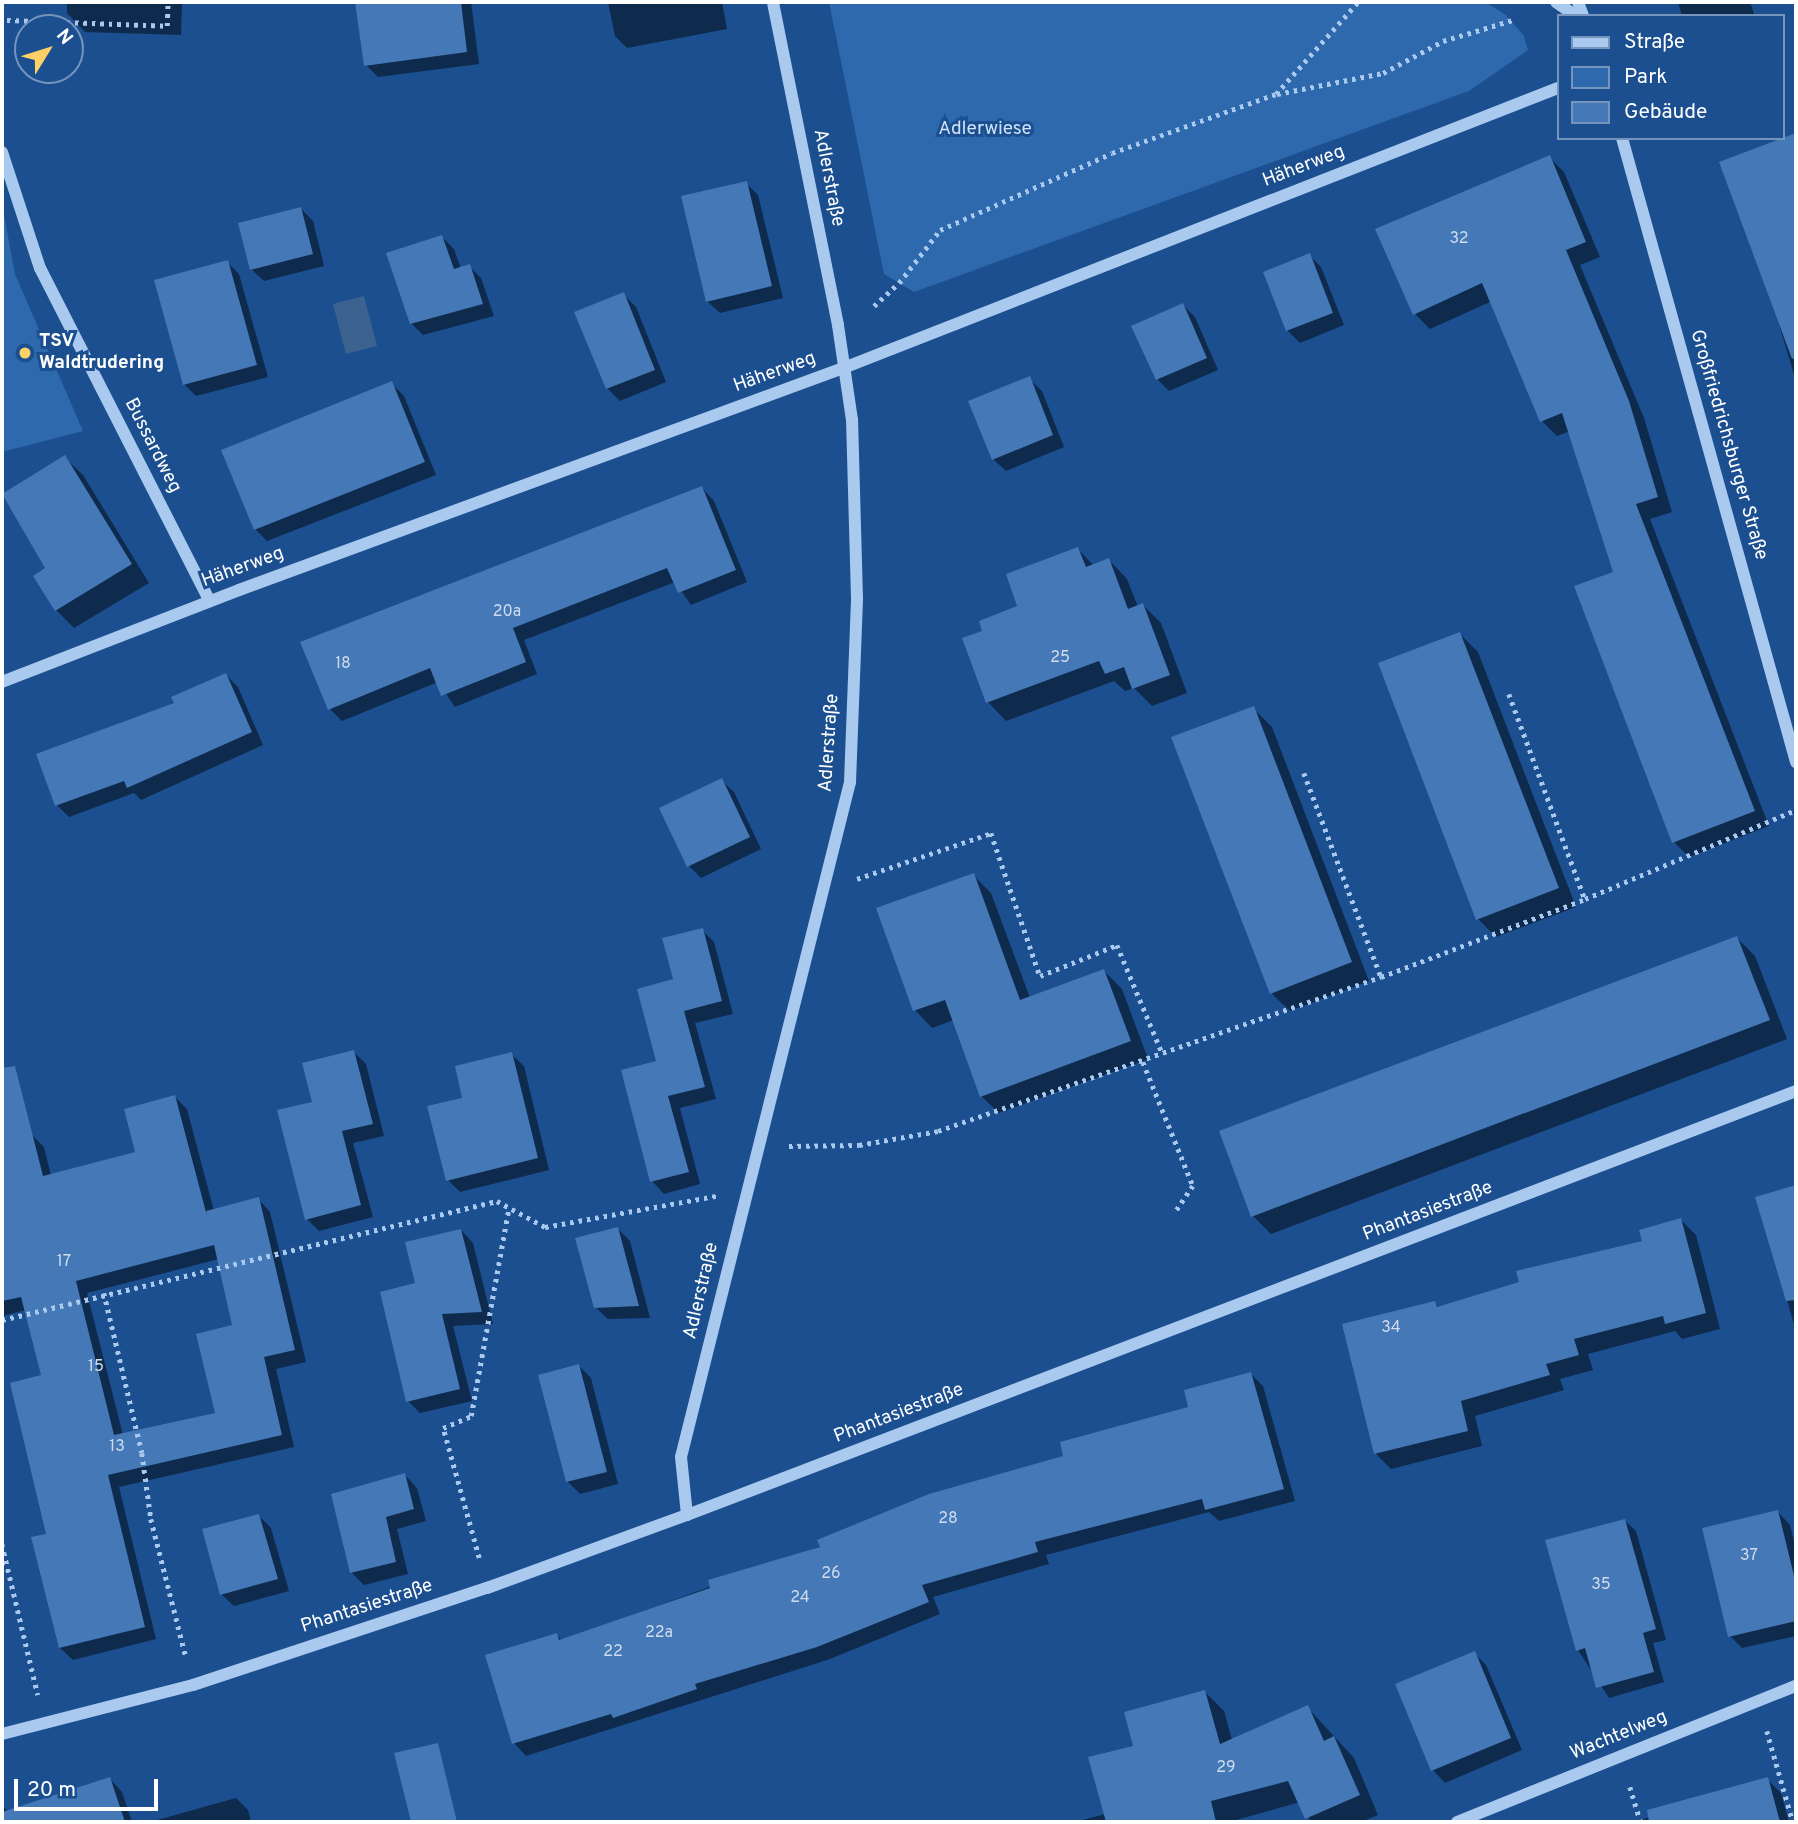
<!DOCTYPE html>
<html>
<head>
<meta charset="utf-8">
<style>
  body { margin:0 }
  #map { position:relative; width:1798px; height:1824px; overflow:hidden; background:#1b4f8f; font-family:Overpass,sans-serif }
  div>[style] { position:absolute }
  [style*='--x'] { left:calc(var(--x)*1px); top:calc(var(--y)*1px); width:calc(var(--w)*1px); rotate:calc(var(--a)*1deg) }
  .green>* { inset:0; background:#2e69ad }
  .water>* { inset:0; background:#3c6290 }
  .shadow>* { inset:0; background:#0007 }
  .building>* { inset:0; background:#4478b7 }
  .path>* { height:4.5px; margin-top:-2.25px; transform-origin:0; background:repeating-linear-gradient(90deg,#a9c9ee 0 3.5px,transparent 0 8.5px) }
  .minor>* { height:12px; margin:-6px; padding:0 6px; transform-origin:6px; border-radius:6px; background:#a9c9ee }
  .dots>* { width:19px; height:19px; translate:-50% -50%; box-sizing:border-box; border:4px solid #1b4f8f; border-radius:50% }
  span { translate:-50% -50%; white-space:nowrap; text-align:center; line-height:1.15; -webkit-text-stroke:6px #1b4f8f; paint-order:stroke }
  .number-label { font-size:16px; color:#d0dded }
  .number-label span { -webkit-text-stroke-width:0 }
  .park-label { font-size:19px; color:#cfe3fa }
  .street-label { font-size:19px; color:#fff }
  .poi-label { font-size:19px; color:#fff; font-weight:700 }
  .left { translate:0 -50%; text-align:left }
  .frame { position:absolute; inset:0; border:4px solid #fff; pointer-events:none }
  .legend { position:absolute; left:1557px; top:14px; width:228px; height:126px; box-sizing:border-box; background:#1b4f8f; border:2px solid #7695bc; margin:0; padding:9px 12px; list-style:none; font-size:21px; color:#fff }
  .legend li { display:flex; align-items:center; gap:14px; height:35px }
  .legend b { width:35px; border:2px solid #7695bc }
  .north { position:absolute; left:14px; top:14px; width:70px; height:70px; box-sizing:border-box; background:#1b4f8f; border:2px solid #7695bc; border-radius:50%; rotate:52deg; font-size:19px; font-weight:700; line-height:28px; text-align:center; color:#fff }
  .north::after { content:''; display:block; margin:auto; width:24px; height:32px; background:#ffd166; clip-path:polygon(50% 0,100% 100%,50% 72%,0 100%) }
  .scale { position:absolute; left:14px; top:1779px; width:144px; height:32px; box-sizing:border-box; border:4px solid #fff; border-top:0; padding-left:9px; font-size:21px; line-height:24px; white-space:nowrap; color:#fff; -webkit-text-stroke:5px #1b4f8f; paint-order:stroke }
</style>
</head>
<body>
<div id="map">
  <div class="green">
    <i style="clip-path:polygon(829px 2px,1485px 2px,1506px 15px,1524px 36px,1528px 50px,1469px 91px,914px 292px,884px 274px)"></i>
    <i style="clip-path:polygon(2px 204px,15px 274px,83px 431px,2px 452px)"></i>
  </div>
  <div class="water">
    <i style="clip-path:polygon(364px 296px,377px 346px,346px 354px,333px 304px)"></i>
  </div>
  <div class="shadow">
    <i style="clip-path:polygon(67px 2px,182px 2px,181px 35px,85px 32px,67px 13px)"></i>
    <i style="clip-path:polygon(357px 2px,471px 2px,479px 64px,378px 77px,366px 65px)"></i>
    <i style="clip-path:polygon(608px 2px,722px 2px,727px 29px,627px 48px,615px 36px)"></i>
    <i style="clip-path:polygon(1678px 2px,1750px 2px,1755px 16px,1682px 16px)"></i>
    <i style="clip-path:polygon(1796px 135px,1796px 381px,1771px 298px,1721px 163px)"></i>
    <i style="clip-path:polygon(1549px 157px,1564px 172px,1600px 257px,1580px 265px,1644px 418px,1672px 512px,1650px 519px,1769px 826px,1689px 857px,1674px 842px,1615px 573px,1570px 431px,1557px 436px,1542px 421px,1492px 301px,1430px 329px,1415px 314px)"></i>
    <i style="clip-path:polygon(746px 183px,758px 195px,783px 298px,720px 313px,707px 301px)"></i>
    <i style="clip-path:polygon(301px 209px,313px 221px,324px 266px,264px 281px,251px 269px)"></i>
    <i style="clip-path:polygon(442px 237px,454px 249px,461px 269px,469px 266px,481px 278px,494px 316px,423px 335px,411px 323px)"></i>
    <i style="clip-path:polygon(1309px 255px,1321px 267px,1344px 325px,1300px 343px,1288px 331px,1265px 273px)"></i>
    <i style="clip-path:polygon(227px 262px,239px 274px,268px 377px,196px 396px,184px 384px)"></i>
    <i style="clip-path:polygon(623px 294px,636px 307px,666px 382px,620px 401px,607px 388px)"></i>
    <i style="clip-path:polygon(1183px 305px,1195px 317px,1218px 370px,1169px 391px,1157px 379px)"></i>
    <i style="clip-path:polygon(1029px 379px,1042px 391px,1064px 447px,1006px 471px,993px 459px)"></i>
    <i style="clip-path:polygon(391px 383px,404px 396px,436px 475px,267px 541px,255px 529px)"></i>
    <i style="clip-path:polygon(64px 457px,83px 475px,149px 583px,74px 628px,56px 610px,48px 569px,3px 496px)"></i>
    <i style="clip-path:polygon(702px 488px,714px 501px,747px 582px,691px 605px,675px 582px,524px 640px,537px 674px,455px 707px,438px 682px,342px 721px,330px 709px)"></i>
    <i style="clip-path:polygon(1078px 549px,1094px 566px,1109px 560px,1127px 579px,1138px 607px,1143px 605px,1161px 623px,1187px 693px,1152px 706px,1134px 688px,1125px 691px,1114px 681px,1006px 721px,988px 702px,984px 632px,1020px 607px)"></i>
    <i style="clip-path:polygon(1460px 634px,1478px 652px,1576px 907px,1496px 937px,1478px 919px)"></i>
    <i style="clip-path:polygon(226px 675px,238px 687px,263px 745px,141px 800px,134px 793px,69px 817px,57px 805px,176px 704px)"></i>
    <i style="clip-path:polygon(1253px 708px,1272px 727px,1369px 981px,1290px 1011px,1271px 993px)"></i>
    <i style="clip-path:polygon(721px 780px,734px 792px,761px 849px,701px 878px,689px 866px)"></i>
    <i style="clip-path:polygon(973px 875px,991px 893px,1030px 998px,1104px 971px,1122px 989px,1148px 1059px,999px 1113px,981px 1096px,954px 1020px,932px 1028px,915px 1010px)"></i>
    <i style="clip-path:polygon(702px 930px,714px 942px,733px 1014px,695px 1023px,716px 1099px,680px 1108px,700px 1184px,664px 1194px,652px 1181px,658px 1063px)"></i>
    <i style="clip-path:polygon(1737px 938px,1755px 956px,1787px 1039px,1271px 1234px,1253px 1216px)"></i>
    <i style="clip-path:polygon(354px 1052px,366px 1064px,384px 1136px,353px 1143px,373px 1217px,319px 1231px,307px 1219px,314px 1103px)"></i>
    <i style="clip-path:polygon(511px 1054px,524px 1066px,549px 1170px,460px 1192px,448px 1180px)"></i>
    <i style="clip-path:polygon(evenodd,175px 1097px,187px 1109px,214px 1211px,258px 1199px,270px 1212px,306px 1362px,276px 1369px,294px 1447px,119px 1487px,156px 1639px,73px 1660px,60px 1648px,48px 1535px,43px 1376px,26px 1310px,2px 1316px,2px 1142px,32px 1135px,44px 1147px,51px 1176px,137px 1153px,175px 1097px,219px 1259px,234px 1327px,217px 1414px,123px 1435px,87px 1293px,219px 1259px)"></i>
    <i style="clip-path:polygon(1796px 1187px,1796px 1331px,1757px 1198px)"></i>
    <i style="clip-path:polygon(1681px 1220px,1696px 1235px,1720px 1329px,1682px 1339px,1675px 1331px,1588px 1354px,1593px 1370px,1560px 1379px,1564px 1390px,1475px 1416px,1482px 1446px,1391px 1469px,1376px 1454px,1344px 1325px,1435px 1303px,1439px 1308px,1644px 1243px)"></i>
    <i style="clip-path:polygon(618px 1229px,630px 1241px,650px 1318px,608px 1319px,595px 1307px)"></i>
    <i style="clip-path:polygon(461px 1230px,473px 1243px,493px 1324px,453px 1326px,472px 1401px,420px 1413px,408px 1401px,417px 1285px)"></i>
    <i style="clip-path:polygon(579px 1366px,591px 1378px,618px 1484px,580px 1494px,568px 1482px,540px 1376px)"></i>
    <i style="clip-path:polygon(1251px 1374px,1263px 1386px,1295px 1501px,1219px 1521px,1209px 1512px,1046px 1555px,1049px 1564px,933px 1597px,940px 1614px,830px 1659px,526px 1756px,514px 1743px,557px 1635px,562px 1641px,1065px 1457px,1191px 1408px)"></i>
    <i style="clip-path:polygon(405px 1475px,417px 1488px,426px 1521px,397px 1529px,408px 1574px,364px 1585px,352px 1573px)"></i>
    <i style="clip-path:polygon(1778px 1512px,1790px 1525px,1796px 1550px,1796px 1636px,1742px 1648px,1730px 1636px)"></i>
    <i style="clip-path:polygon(259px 1516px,271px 1528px,289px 1591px,234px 1606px,221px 1594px)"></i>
    <i style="clip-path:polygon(1625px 1521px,1636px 1531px,1666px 1640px,1653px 1643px,1664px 1682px,1609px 1698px,1578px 1650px)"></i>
    <i style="clip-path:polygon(1474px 1653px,1486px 1665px,1522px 1750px,1445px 1783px,1433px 1770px,1398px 1685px)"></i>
    <i style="clip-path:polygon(1204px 1691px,1224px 1711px,1232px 1740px,1308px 1708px,1354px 1758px,1378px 1815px,1361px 1822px,1311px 1822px,1300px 1802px,1229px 1822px,1076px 1822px,1105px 1814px,1135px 1747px)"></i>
    <i style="clip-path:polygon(110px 1779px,122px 1792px,132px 1822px,2px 1822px,2px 1806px,9px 1812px)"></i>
    <i style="clip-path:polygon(1767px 1779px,1781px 1793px,1789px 1822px,1635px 1822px)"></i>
    <i style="clip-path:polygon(236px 1798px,248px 1810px,251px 1822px,150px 1822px)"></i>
  </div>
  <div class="building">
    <i style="clip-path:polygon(355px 2px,461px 2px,467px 52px,364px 66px)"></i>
    <i style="clip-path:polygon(1796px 133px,1796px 358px,1792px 359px,1719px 162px)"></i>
    <i style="clip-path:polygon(1550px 155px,1586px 242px,1566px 250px,1629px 401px,1658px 497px,1636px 504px,1755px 811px,1672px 843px,1574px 586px,1613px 572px,1562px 413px,1540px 422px,1482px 283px,1413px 315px,1375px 229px)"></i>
    <i style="clip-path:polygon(747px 181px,772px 286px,706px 302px,681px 196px)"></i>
    <i style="clip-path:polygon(301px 207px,313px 254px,250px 270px,238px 223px)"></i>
    <i style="clip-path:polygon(442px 235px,454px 269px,470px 264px,483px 304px,410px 324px,386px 253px)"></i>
    <i style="clip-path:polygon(1310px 253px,1333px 313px,1286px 331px,1263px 272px)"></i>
    <i style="clip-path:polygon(228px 260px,257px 365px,183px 385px,154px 280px)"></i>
    <i style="clip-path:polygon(624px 292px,655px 370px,606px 389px,574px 312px)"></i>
    <i style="clip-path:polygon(1183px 303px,1207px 358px,1156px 380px,1131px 326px)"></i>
    <i style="clip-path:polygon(1030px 376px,1053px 435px,992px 460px,968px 401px)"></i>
    <i style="clip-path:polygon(392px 381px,425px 462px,254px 530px,221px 450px)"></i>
    <i style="clip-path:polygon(65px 455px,132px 564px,55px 611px,33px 576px,45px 568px,2px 494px)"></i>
    <i style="clip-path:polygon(702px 486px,736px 570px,678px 593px,667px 568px,513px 628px,526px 662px,441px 696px,430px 668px,328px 710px,300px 642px)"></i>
    <i style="clip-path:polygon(1078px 547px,1086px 567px,1109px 558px,1128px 609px,1143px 603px,1170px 675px,1132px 689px,1124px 667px,1105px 674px,1099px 661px,986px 703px,962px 638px,982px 631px,979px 621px,1017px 606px,1006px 574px)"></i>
    <i style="clip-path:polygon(1460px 632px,1559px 888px,1476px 920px,1378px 663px)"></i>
    <i style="clip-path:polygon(226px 673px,252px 732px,127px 788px,124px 781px,55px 806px,36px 754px,174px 703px,171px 697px)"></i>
    <i style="clip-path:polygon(1254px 706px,1352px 962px,1270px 994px,1171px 737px)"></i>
    <i style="clip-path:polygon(722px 778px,750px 837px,687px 867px,659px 808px)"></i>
    <i style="clip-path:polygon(974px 873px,1020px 1000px,1104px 969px,1131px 1041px,980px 1097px,945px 1000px,913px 1011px,876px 908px)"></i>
    <i style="clip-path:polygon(703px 928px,722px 1001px,684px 1011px,705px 1087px,668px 1096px,689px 1172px,650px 1182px,621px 1070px,656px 1061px,637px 989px,673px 979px,662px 938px)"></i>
    <i style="clip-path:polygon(1737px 936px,1770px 1020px,1251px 1217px,1219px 1131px)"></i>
    <i style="clip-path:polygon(354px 1050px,373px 1124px,342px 1131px,361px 1205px,305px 1220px,277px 1110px,312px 1102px,302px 1063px)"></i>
    <i style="clip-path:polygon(512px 1052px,538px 1158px,446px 1181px,427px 1106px,462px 1098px,455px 1066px)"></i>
    <i style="clip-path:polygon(evenodd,15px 1066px,43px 1176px,135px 1152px,124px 1109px,175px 1095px,207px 1216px,206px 1211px,259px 1197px,295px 1350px,264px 1357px,282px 1435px,108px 1475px,145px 1627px,59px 1648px,31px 1537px,46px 1534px,10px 1383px,41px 1375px,21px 1297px,2px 1301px,2px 1068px,15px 1066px,214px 1245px,232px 1325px,196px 1334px,215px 1413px,114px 1435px,76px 1281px,214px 1245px)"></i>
    <i style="clip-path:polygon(1796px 1185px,1796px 1300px,1786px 1301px,1755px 1197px)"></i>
    <i style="clip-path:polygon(1681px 1218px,1706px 1313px,1665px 1324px,1663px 1316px,1574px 1339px,1579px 1355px,1546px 1364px,1550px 1375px,1461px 1401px,1468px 1431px,1374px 1454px,1342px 1324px,1435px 1301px,1437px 1307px,1519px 1282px,1516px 1271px,1642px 1241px,1639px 1230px)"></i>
    <i style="clip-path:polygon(618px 1227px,639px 1306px,594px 1308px,575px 1238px)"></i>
    <i style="clip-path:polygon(461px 1229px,482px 1312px,442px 1314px,460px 1389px,406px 1402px,380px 1292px,415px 1283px,405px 1242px)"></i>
    <i style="clip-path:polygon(579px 1364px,607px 1472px,566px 1482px,538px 1375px)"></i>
    <i style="clip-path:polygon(1251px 1372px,1284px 1489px,1205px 1510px,1202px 1499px,1035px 1542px,1038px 1552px,922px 1585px,929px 1602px,817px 1647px,695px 1684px,697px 1689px,613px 1718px,611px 1714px,512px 1744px,485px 1655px,557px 1633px,559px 1640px,710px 1588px,708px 1580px,820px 1547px,817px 1540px,929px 1494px,1063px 1456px,1060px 1442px,1188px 1407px,1184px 1390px)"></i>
    <i style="clip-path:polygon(405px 1473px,414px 1509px,386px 1517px,396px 1562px,350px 1573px,331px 1494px)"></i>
    <i style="clip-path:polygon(1778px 1510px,1796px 1584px,1796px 1621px,1728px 1637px,1702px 1528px)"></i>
    <i style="clip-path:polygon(259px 1514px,278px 1579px,220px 1595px,202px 1529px)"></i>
    <i style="clip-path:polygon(1625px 1519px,1656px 1629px,1643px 1633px,1654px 1672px,1596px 1688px,1585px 1648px,1576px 1651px,1545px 1540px)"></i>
    <i style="clip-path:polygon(1475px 1651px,1511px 1738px,1431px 1771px,1395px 1684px)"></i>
    <i style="clip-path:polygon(1205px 1690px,1220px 1744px,1308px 1705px,1324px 1741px,1334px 1736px,1360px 1795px,1305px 1819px,1288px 1781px,1211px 1801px,1216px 1822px,1106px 1822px,1088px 1757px,1133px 1746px,1124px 1712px)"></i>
    <i style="clip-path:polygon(438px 1743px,457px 1822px,411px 1822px,394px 1753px)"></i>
    <i style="clip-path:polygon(110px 1777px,125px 1822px,2px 1822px,2px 1812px)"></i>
    <i style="clip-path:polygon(1768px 1777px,1780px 1822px,1649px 1822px,1647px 1810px)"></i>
  </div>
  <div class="path">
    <i style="--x:7;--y:20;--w:160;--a:2.1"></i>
    <i style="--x:167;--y:26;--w:24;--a:-88"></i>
    <i style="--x:1277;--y:94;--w:108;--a:-11.2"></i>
    <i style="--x:1383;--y:73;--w:68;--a:-28.1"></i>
    <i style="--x:1443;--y:41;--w:76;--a:-16.8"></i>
    <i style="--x:874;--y:306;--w:34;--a:-43"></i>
    <i style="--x:899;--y:283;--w:67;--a:-52.3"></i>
    <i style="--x:940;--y:230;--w:188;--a:-24.1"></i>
    <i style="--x:1112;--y:153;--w:174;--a:-19.8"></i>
    <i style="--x:1276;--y:94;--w:123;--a:-48.3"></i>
    <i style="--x:1509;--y:694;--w:219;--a:69.7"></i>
    <i style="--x:1304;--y:773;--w:218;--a:69.3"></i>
    <i style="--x:857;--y:879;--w:142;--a:-18.9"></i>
    <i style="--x:991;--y:833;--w:151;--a:71.1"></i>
    <i style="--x:1040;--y:976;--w:83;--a:-21.9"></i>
    <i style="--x:1117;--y:945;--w:119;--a:67.3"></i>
    <i style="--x:1143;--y:1062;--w:134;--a:68"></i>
    <i style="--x:1193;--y:1186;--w:32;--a:124"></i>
    <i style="--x:789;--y:1146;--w:70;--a:-0.8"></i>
    <i style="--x:859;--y:1145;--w:80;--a:-10"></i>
    <i style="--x:938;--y:1131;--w:469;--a:-19.2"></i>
    <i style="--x:1381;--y:977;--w:218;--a:-20.9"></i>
    <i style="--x:1585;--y:899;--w:229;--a:-22.9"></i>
    <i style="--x:104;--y:1293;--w:164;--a:76.6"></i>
    <i style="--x:142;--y:1453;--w:67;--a:82.2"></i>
    <i style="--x:151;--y:1519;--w:142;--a:75.8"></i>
    <i style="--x:2;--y:1320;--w:509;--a:-13.52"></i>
    <i style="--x:497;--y:1201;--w:55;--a:28.4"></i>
    <i style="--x:545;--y:1227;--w:174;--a:-10.3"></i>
    <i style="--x:2;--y:1544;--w:155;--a:76.6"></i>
    <i style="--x:479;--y:1558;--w:135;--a:-105.5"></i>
    <i style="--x:443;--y:1428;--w:30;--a:-23"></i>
    <i style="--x:471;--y:1416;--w:212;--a:-79.7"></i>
    <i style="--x:1767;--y:1731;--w:95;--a:74.1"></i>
    <i style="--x:1630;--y:1787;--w:37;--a:73"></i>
  </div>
  <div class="minor">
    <i style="--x:1556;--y:2;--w:24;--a:35"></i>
    <i style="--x:1578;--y:2;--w:15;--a:70"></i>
    <i style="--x:1622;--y:138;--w:648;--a:74.42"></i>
    <i style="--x:2;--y:152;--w:122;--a:71.9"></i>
    <i style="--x:40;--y:268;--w:374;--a:63"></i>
    <i style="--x:2;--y:682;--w:254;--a:-21.2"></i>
    <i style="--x:239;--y:590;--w:647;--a:-20.17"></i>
    <i style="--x:846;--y:367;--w:765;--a:-21.4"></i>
    <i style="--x:687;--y:1515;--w:58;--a:-95.9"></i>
    <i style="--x:681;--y:1457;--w:696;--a:-75.94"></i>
    <i style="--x:850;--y:782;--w:184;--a:-87.8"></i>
    <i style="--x:857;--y:598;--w:178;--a:-91.6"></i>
    <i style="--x:852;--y:420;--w:96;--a:-98.4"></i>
    <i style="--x:838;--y:325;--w:329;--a:-101.4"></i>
    <i style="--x:2;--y:1734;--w:197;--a:-14.4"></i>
    <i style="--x:193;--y:1685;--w:310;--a:-18.3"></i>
    <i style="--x:487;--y:1588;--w:213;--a:-20.1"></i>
    <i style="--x:687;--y:1515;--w:1187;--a:-20.92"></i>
    <i style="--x:1457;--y:1822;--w:365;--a:-21.9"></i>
  </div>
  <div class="dots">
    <i style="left:25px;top:353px;background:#ffd166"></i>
  </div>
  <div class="number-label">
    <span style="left:1459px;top:239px">32</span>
    <span style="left:507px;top:612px">20a</span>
    <span style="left:1060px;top:658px">25</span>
    <span style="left:343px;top:664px">18</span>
    <span style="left:64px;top:1262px">17</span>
    <span style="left:1391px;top:1328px">34</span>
    <span style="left:96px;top:1367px">15</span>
    <span style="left:117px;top:1447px">13</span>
    <span style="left:948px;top:1519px">28</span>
    <span style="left:1749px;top:1556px">37</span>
    <span style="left:831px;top:1574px">26</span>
    <span style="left:1601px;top:1585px">35</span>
    <span style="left:800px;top:1598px">24</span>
    <span style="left:659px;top:1633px">22a</span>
    <span style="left:613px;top:1652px">22</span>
    <span style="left:1226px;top:1768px">29</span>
  </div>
  <div class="park-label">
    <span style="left:985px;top:130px">Adlerwiese</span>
  </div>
  <div class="street-label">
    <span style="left:1304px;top:167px;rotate:-21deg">Häherweg</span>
    <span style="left:828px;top:178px;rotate:79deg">Adlerstraße</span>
    <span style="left:775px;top:373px;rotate:-20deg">Häherweg</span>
    <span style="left:1728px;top:445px;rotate:74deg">Großfriedrichsburger Straße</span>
    <span style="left:152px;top:446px;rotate:63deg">Bussardweg</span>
    <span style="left:243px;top:568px;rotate:-20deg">Häherweg</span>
    <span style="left:830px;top:743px;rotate:-86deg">Adlerstraße</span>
    <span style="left:1428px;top:1212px;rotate:-21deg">Phantasiestraße</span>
    <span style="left:702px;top:1291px;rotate:-77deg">Adlerstraße</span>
    <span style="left:899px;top:1414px;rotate:-21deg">Phantasiestraße</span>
    <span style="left:367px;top:1607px;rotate:-18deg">Phantasiestraße</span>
    <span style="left:1619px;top:1736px;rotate:-22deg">Wachtelweg</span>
  </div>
  <div class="poi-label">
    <span class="left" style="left:39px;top:353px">TSV<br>Waldtrudering</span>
  </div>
  <div class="frame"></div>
  <ul class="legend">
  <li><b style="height:9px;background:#a9c9ee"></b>Straße</li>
  <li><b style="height:19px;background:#2e69ad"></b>Park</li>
  <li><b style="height:19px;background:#4478b7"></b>Gebäude</li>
  </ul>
  <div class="north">N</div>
  <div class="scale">20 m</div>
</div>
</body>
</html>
